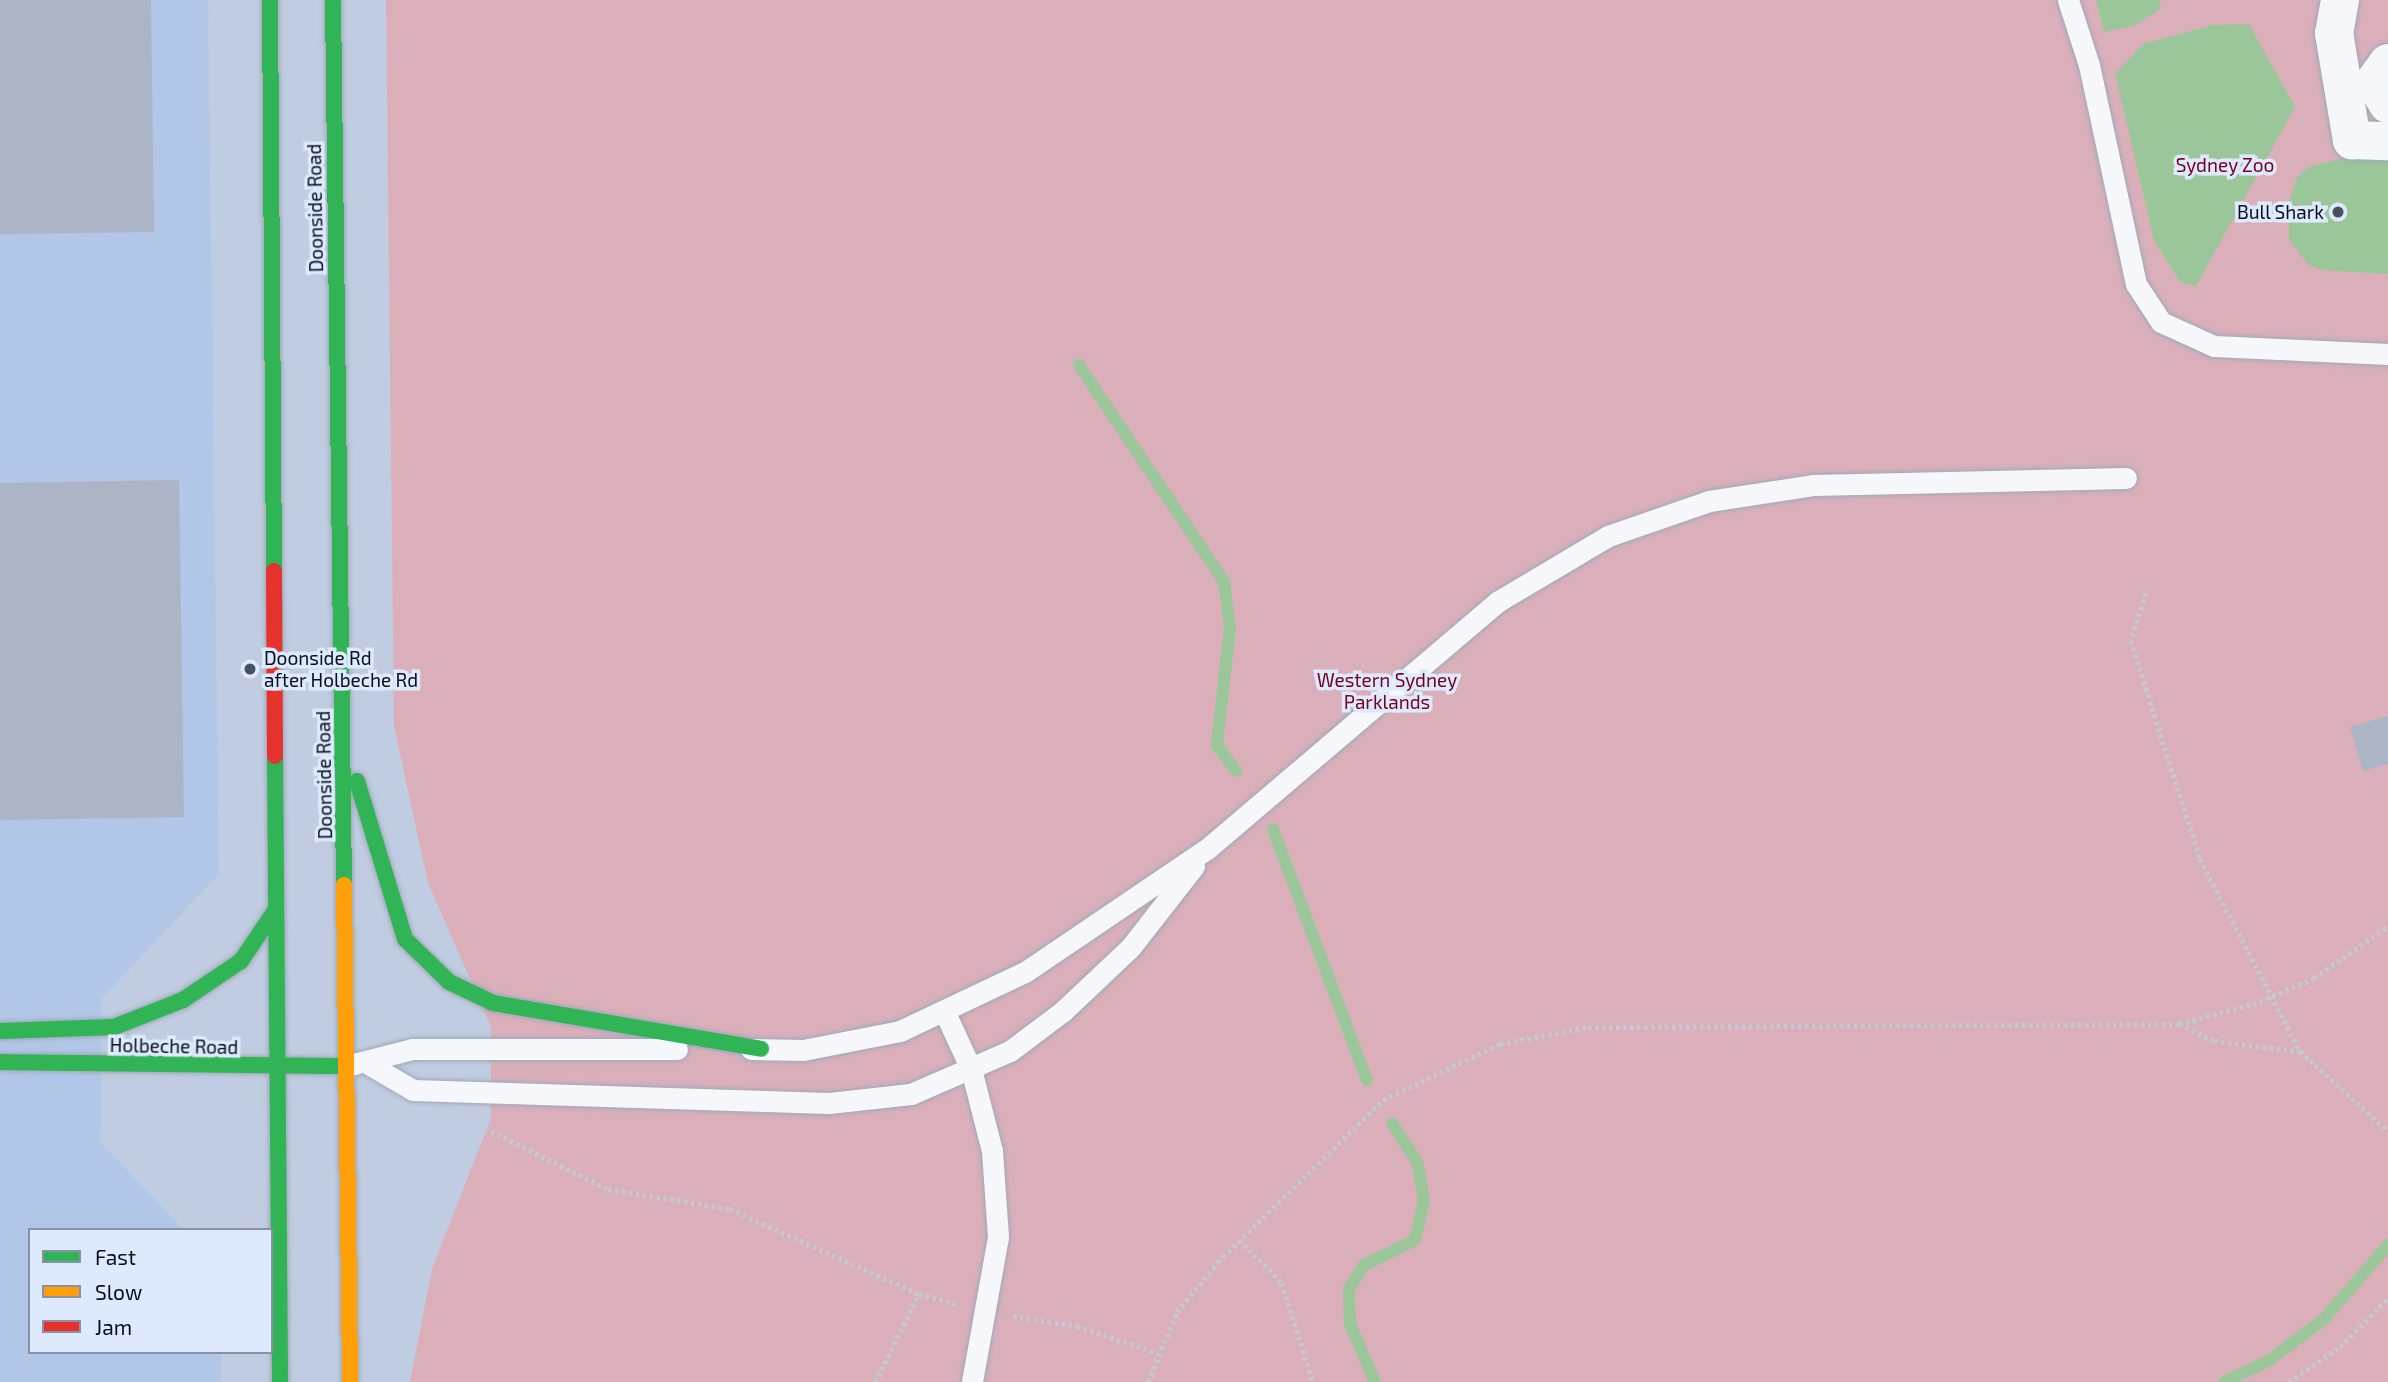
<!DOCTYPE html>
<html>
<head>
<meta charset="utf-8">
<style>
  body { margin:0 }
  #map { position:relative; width:2388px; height:1382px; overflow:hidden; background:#c0cce1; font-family:"Exo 2",sans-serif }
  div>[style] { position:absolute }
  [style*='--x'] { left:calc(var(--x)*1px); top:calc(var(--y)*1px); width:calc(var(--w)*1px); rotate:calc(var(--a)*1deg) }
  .built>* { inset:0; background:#b2c6e8 }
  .green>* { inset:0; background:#dbafb9 }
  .water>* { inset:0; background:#9ac69a }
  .stream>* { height:12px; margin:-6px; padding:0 6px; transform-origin:6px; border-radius:6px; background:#9ac69a }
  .building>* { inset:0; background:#abb5c6 }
  .path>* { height:4.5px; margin-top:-2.25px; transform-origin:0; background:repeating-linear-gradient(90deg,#c5c9cf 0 3.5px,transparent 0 7px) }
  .roads { filter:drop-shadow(0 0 2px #9fa9b9) drop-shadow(0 0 2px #9fa9b9) }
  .lane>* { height:21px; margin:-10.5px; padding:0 10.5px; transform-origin:10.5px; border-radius:10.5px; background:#f6f7fa }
  .street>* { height:38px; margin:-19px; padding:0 19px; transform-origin:19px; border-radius:19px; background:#f6f7fa }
  .fast>* { height:16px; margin:-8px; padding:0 8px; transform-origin:8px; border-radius:8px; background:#30b455 }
  .slow>* { height:16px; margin:-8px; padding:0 8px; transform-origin:8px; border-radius:8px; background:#ff9f0a }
  .jam>* { height:16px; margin:-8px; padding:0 8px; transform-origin:8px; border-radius:8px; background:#e5322d }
  .dots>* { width:19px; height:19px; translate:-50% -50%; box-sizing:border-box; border:4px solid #dde9fd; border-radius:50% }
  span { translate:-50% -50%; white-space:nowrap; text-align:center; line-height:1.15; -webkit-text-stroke:7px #dde9fd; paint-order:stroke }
  .park-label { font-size:19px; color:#78001b }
  .street-label { font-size:19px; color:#080f1c }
  .poi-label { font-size:19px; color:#080f1c }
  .right { translate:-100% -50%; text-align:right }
  .left { translate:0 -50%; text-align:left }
  .legend { position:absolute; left:28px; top:1228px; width:245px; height:126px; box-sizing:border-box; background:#dde9fd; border:2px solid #8892a3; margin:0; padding:9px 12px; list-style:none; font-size:21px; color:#080f1c }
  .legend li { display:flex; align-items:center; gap:14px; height:35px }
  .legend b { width:35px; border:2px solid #8892a3 }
</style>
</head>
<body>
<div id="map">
  <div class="built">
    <i style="clip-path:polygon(0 0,208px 0,219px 874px,102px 998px,100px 1142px,184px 1230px,30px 1230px,30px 1352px,221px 1352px,221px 1382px,0 1382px)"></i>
  </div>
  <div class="green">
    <i style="clip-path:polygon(386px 0,2388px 0,2388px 1382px,410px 1382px,432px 1269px,491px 1118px,491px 1027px,428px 883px,394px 726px)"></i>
  </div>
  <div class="water">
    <i style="clip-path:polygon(2096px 0,2159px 0,2161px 8px,2136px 25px,2104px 32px)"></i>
    <i style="clip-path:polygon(2249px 24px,2295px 107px,2196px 286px,2180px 282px,2154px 240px,2115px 74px,2143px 44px,2213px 25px)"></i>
    <i style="clip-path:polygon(2343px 158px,2388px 160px,2388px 274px,2324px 270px,2309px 265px,2289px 240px,2289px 202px,2297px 177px,2309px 167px)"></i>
  </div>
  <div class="stream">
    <i style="--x:1079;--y:365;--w:261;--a:56.2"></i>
    <i style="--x:1224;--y:582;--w:45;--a:82.4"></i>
    <i style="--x:1230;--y:627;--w:119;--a:96.3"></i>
    <i style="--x:1217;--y:745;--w:32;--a:54"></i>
    <i style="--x:1273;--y:829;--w:268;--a:69.5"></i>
    <i style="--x:1375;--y:1382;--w:63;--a:-113.3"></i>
    <i style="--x:1350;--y:1324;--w:35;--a:-92"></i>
    <i style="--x:1349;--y:1289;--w:28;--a:-58"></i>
    <i style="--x:1364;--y:1265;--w:57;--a:-26.1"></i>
    <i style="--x:1415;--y:1240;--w:41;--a:-77.3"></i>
    <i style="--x:1424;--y:1200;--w:39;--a:-100"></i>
    <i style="--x:1417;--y:1162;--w:46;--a:-122.7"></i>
    <i style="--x:2224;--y:1382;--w:51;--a:-25.6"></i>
    <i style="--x:2270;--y:1360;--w:68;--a:-37.2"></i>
    <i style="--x:2324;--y:1319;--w:98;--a:-49.1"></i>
  </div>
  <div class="building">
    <i style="clip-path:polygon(0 0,151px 0,154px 232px,0 234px)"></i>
    <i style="clip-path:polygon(179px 480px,184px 817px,0 820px,0 483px)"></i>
    <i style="clip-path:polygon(2388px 716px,2388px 764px,2363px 771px,2350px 727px)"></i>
  </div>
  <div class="path">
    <i style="--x:2146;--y:593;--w:50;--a:107.4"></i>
    <i style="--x:2131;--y:641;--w:229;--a:72.4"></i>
    <i style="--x:2200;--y:859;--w:216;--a:62.5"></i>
    <i style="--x:2300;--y:1051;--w:119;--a:42.3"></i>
    <i style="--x:2179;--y:1024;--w:39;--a:26"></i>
    <i style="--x:2214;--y:1041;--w:86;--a:6.7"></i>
    <i style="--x:485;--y:1128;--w:137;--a:26.4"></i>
    <i style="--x:608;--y:1189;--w:124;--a:9.3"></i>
    <i style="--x:730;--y:1209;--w:207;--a:24.2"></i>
    <i style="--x:919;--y:1294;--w:39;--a:15"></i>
    <i style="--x:1239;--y:1240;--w:61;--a:45"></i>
    <i style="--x:1282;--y:1283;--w:104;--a:72.6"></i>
    <i style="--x:1013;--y:1316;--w:65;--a:8.9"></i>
    <i style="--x:1077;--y:1326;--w:85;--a:18.4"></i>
    <i style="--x:875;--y:1382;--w:98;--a:-63.4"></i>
    <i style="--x:1148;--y:1382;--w:76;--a:-67.5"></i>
    <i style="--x:1177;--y:1312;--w:65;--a:-50.6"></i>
    <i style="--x:1218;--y:1262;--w:231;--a:-44.5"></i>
    <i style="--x:1383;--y:1100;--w:130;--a:-25.6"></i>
    <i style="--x:1500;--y:1044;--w:90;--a:-10.9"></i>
    <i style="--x:1588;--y:1027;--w:591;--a:-0.29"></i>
    <i style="--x:2179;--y:1024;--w:77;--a:-15.1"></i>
    <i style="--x:2253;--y:1004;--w:66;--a:-23.1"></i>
    <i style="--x:2314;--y:978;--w:90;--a:-35.1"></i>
    <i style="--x:2289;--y:1382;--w:62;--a:-34.5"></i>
    <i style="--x:2340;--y:1347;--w:69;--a:-45.6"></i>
  </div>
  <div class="roads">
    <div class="lane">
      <i style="--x:2068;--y:0;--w:68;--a:72.1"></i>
      <i style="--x:2089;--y:65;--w:224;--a:77.9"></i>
      <i style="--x:2136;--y:284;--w:45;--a:56.7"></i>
      <i style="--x:2161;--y:322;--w:58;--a:24.4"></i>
      <i style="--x:2214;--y:346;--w:174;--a:2.6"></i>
      <i style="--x:946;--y:1015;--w:60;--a:65.2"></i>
      <i style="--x:971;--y:1069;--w:85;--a:75.6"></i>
      <i style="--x:992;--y:1151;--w:86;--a:86"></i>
      <i style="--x:998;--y:1237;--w:147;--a:100.2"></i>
      <i style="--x:751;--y:1049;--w:52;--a:1.1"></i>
      <i style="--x:803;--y:1050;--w:99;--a:-11.1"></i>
      <i style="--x:900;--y:1031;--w:138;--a:-25.3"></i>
      <i style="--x:1025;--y:972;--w:220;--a:-34.1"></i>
      <i style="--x:1207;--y:849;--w:381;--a:-40.4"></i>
      <i style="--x:1497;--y:602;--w:129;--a:-30.7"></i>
      <i style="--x:1608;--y:536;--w:107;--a:-19.1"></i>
      <i style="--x:1709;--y:501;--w:105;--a:-8.7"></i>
      <i style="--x:1813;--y:485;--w:313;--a:-1.3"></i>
      <i style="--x:370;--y:1065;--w:50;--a:30.2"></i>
      <i style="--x:413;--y:1090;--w:416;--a:1.8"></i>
      <i style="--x:829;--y:1103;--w:82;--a:-6.3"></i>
      <i style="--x:911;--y:1094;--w:108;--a:-23.5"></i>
      <i style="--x:1010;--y:1051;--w:65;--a:-36.9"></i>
      <i style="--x:1062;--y:1012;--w:93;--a:-43.3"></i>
      <i style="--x:1130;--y:948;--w:104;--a:-52"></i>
      <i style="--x:346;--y:1066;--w:68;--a:-14.4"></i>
      <i style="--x:412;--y:1049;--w:265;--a:0"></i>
    </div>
    <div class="street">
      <i style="--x:2340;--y:0;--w:34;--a:100"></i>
      <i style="--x:2334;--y:33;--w:109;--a:80.5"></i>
      <i style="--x:2352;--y:140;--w:36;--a:2"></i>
      <i style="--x:2388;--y:63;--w:24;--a:126"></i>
      <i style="--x:2374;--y:82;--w:26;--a:58"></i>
    </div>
    <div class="fast">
      <i style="--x:270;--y:0;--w:571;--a:89.6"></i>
      <i style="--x:333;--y:0;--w:885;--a:89.29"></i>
      <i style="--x:275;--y:756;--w:626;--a:89.54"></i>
      <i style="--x:357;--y:781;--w:165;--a:73.1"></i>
      <i style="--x:405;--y:939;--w:62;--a:44.3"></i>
      <i style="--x:449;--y:982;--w:49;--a:25.5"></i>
      <i style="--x:493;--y:1003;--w:272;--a:9.7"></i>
      <i style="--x:0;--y:1031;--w:114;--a:-2"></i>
      <i style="--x:114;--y:1027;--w:74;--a:-21.4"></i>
      <i style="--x:183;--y:1000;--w:70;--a:-33.9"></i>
      <i style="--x:241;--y:961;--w:59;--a:-56"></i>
      <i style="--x:0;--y:1062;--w:346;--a:0.7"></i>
    </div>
    <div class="slow">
      <i style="--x:344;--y:885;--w:497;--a:89.3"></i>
    </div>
    <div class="jam">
      <i style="--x:274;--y:571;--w:185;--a:89.7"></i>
    </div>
  </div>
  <div class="dots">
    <i style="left:2338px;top:212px;background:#485161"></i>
    <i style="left:250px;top:669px;background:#485161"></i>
  </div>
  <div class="park-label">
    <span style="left:2225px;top:165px">Sydney Zoo</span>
    <span style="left:1387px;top:691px">Western Sydney<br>Parklands</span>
  </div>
  <div class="street-label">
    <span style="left:315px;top:208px;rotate:-91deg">Doonside Road</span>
    <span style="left:324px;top:775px;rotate:-91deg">Doonside Road</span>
    <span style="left:174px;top:1046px;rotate:1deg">Holbeche Road</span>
  </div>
  <div class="poi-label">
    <span class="right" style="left:2324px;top:212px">Bull Shark</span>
    <span class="left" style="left:264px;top:669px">Doonside Rd<br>after Holbeche Rd</span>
  </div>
  <ul class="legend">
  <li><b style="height:9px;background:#30b455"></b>Fast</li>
  <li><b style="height:9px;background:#ff9f0a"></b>Slow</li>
  <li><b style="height:9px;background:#e5322d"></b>Jam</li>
  </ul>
</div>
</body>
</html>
